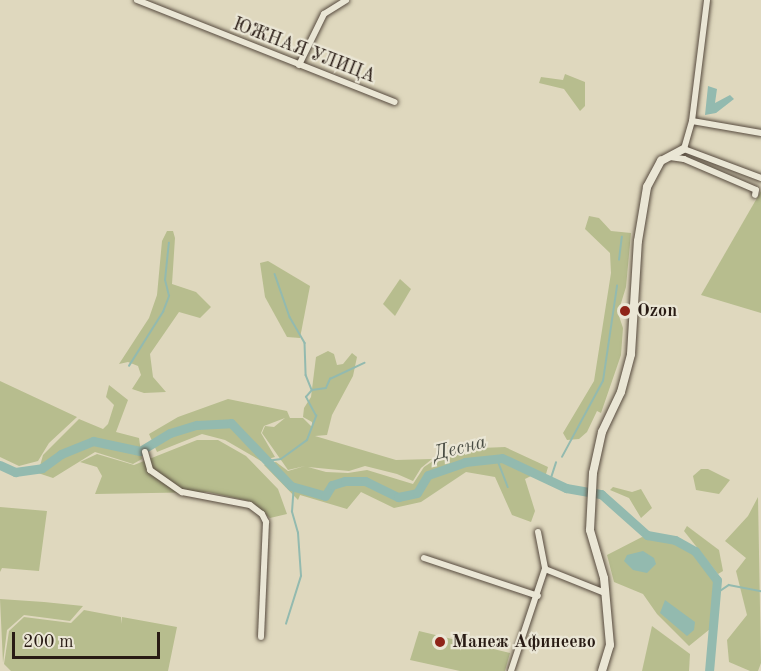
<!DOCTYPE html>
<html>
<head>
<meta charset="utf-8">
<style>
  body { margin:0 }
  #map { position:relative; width:761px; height:671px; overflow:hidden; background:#dfd8be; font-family:"Old Standard TT",serif }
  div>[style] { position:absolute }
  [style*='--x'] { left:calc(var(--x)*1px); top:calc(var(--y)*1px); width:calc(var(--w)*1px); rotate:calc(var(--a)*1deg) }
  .green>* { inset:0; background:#b7bd8e }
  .water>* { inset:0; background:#93baaf }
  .stream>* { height:1.5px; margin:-0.75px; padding:0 0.75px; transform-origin:0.75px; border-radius:0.75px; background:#93baaf }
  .river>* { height:9px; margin:-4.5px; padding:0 4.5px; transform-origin:4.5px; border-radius:4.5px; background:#93baaf }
  .roads { filter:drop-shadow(0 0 2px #564a3e) drop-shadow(0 0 2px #564a3e) }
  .street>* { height:6px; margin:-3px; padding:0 3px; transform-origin:3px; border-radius:3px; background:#eae6d5 }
  .secondary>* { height:8px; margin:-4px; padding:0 4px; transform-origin:4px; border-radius:4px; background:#eae6d5 }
  .dots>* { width:16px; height:16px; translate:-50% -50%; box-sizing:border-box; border:3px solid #eae6d5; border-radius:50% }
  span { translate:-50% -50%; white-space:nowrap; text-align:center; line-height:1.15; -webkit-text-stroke:4.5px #eae6d5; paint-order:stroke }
  .street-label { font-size:18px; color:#281b14 }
  .poi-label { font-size:18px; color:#281b14; font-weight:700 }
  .left { translate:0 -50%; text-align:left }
  .water-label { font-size:20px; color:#484b42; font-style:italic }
  .scale { position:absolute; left:12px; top:632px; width:148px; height:27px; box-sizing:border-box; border:3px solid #281b14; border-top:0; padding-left:8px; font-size:18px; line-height:21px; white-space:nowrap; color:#281b14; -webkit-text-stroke:4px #eae6d5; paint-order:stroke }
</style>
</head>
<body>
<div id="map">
  <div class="green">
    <i style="clip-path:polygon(565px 74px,585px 82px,585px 106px,580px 111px,564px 89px,539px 83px,541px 77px,563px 80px)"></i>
    <i style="clip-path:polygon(761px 191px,761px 313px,701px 295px)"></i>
    <i style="clip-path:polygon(589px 216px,599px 218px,611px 231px,631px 233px,626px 287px,618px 313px,623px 328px,621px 355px,601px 413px,597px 411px,587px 432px,579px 439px,567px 440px,563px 433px,594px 381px,611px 273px,610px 253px,585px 229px)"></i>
    <i style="clip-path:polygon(167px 231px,173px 231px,175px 238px,172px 284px,196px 292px,211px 307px,200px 318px,179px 312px,150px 354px,153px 377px,166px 392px,144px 393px,132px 389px,141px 375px,138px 366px,128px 362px,119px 364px,149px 318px,157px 295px,162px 241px)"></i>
    <i style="clip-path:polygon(268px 261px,310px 286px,300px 338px,287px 337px,265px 297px,260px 263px)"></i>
    <i style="clip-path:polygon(400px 279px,411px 289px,395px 316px,383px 304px)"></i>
    <i style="clip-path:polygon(328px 351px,334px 354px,337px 365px,343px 364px,352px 353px,357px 357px,353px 376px,332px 415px,327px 435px,315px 436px,396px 460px,432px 459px,421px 468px,413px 481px,397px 474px,365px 466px,349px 471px,308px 467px,326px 472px,348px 473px,367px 470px,413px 484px,424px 467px,439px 457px,458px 449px,505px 447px,548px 467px,544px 481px,531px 476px,525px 479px,535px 511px,531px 522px,512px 515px,495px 477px,466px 472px,421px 502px,394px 508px,361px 492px,347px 509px,300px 495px,298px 500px,264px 465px,276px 462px,288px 471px,305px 466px,288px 470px,262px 433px,265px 426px,274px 427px,285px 418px,264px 426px,261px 433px,275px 457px,261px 461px,225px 440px,202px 434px,157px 452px,149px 434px,178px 417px,228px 399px,287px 411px,290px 418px,303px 418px,312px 427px,312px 422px,303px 417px,304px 408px,311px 397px,316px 357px)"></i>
    <i style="clip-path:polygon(0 381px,77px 417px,49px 443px,38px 461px,19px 466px,0 457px)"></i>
    <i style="clip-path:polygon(109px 385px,128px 400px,116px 432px,139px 438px,142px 459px,133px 464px,95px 452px,53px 478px,38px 473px,43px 455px,79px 419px,103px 429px,108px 424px,114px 405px,106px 397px)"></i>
    <i style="clip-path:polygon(197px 440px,218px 440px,246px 456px,278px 489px,287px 514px,270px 518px,249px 501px,208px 492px,95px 494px,102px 476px,97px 467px,80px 462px,97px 454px,134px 465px)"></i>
    <i style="clip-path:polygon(701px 469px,708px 469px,730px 480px,719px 494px,696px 490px,693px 476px)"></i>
    <i style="clip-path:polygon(613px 487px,632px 492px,641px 489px,652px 508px,641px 518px,629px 498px,610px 490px)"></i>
    <i style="clip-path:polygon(758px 497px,761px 663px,758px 671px,750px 671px,729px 662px,727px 640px,747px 615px,736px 571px,746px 558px,725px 541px,748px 516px)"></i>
    <i style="clip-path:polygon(0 507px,47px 511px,39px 571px,2px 568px,0 572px)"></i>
    <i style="clip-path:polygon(687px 526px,719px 550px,723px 571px,718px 574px,684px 531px)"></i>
    <i style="clip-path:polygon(642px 537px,676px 543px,694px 554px,714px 581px,710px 629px,689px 646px,657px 614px,643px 594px,614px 582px,607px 555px)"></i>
    <i style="clip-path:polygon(0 599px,44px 602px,83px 606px,70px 621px,24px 615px,7px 630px,3px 663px)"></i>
    <i style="clip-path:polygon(84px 610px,121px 617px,121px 624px,122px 617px,177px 627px,168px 671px,11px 671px,4px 664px,9px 631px,24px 617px,71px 623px)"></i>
    <i style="clip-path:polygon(652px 626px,690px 654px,689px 671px,642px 671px)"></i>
    <i style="clip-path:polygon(419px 631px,510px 653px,505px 671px,460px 671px,410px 660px)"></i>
  </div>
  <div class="water">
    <i style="clip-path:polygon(708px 86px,717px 89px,715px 103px,730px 95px,734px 99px,716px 113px,705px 115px)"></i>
    <i style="clip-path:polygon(643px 551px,654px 558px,656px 564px,647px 573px,633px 570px,624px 561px,627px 555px)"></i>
    <i style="clip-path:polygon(665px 600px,695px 622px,694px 630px,687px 636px,660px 613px)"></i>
  </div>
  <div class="stream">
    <i style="--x:619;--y:260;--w:23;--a:-83"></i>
    <i style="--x:275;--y:274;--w:46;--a:70.8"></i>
    <i style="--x:290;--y:317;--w:30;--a:60"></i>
    <i style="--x:305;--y:343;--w:32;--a:88"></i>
    <i style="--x:306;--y:375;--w:16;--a:68"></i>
    <i style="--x:129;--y:366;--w:64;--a:-57.8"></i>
    <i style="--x:163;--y:312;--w:17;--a:-69"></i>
    <i style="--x:169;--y:296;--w:16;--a:-104"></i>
    <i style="--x:165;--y:280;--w:37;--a:-84"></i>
    <i style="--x:562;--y:457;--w:86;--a:-61.7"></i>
    <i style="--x:603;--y:381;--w:96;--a:-81.6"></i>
    <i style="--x:497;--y:458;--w:31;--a:69"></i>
    <i style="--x:267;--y:461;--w:14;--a:-8"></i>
    <i style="--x:281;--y:459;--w:32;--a:-36"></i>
    <i style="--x:307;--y:440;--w:26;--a:-69"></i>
    <i style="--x:316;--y:416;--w:21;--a:-118"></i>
    <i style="--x:306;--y:397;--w:9;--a:-49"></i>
    <i style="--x:312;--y:390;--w:14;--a:-8"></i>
    <i style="--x:326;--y:388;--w:10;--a:-66"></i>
    <i style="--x:330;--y:379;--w:38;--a:-25"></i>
    <i style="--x:551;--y:478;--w:16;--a:-72"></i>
    <i style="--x:717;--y:593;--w:14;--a:-34"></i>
    <i style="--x:729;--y:585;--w:33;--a:11"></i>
    <i style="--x:286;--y:624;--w:50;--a:-72.6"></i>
    <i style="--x:301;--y:576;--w:43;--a:-94"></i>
    <i style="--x:298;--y:533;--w:22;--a:-106"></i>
    <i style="--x:292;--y:512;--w:26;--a:-86"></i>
  </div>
  <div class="river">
    <i style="--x:0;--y:465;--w:17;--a:25"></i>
    <i style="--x:15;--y:472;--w:27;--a:-8"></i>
    <i style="--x:42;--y:468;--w:24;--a:-36"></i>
    <i style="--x:61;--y:454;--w:35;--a:-22"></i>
    <i style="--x:93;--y:441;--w:48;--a:12"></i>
    <i style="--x:140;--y:451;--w:35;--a:-31"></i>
    <i style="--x:170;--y:433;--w:28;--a:-17"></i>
    <i style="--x:197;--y:425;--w:34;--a:-3"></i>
    <i style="--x:231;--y:423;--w:87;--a:46.4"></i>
    <i style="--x:291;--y:486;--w:35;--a:16"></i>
    <i style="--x:325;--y:496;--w:13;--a:-58"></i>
    <i style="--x:332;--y:485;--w:14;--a:-17"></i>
    <i style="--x:345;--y:481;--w:20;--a:0"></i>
    <i style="--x:365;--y:481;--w:37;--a:26"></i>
    <i style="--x:398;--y:497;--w:19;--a:-12"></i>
    <i style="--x:417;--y:493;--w:21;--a:-59"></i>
    <i style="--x:428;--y:475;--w:39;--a:-19"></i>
    <i style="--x:465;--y:462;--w:37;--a:-6"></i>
    <i style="--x:502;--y:458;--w:71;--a:25.1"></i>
    <i style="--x:566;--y:488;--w:36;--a:10"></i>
    <i style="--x:601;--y:494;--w:62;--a:41.7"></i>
    <i style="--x:647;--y:535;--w:28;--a:10"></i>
    <i style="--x:675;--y:540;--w:23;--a:29"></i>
    <i style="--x:695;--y:551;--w:36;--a:53"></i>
    <i style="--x:717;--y:580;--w:91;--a:95"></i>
  </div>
  <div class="roads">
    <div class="street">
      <i style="--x:137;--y:0;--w:277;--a:21.6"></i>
      <i style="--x:299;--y:65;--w:57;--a:-63.9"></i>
      <i style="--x:324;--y:14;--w:26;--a:-32"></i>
      <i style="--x:692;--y:121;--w:122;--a:-82.9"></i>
      <i style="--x:761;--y:133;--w:70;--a:-170.1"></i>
      <i style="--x:692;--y:121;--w:29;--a:106"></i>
      <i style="--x:684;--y:149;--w:82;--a:20.6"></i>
      <i style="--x:670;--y:157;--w:14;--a:8"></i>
      <i style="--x:684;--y:159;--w:78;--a:23.3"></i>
      <i style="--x:756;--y:190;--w:5;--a:101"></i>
      <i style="--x:145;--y:452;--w:19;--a:74"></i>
      <i style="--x:150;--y:470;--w:39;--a:35"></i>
      <i style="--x:182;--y:492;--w:69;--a:10.8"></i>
      <i style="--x:250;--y:505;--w:15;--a:37"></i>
      <i style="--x:262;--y:514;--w:9;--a:63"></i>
      <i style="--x:266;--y:522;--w:115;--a:92.5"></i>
      <i style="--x:538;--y:532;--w:38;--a:79"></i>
      <i style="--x:545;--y:569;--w:65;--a:21.8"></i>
      <i style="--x:424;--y:558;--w:120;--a:18.4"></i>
      <i style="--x:511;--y:671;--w:108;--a:-71.6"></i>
    </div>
    <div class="secondary">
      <i style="--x:602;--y:671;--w:27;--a:-73"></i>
      <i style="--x:610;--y:645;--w:67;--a:-95.1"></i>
      <i style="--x:604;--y:578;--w:50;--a:-106.3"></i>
      <i style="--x:590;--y:530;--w:57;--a:-87"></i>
      <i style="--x:593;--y:473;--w:42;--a:-77.6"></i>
      <i style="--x:602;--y:432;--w:44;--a:-64.6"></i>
      <i style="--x:621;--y:392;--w:39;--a:-75"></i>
      <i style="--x:631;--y:354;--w:113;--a:-86.5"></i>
      <i style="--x:638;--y:241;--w:55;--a:-80.5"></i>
      <i style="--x:647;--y:187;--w:30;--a:-62"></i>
      <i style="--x:661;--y:161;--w:26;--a:-28"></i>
    </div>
  </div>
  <div class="dots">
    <i style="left:625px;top:311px;background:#8f2418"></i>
    <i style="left:440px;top:642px;background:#8f2418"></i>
  </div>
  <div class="street-label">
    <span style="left:304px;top:51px;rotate:21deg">ЮЖНАЯ УЛИЦА</span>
  </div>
  <div class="poi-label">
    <span class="left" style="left:637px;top:311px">Ozon</span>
    <span class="left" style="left:452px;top:642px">Манеж Афинеево</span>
  </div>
  <div class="water-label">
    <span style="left:460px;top:449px;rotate:-14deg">Десна</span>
  </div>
  <div class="scale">200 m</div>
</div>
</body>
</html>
